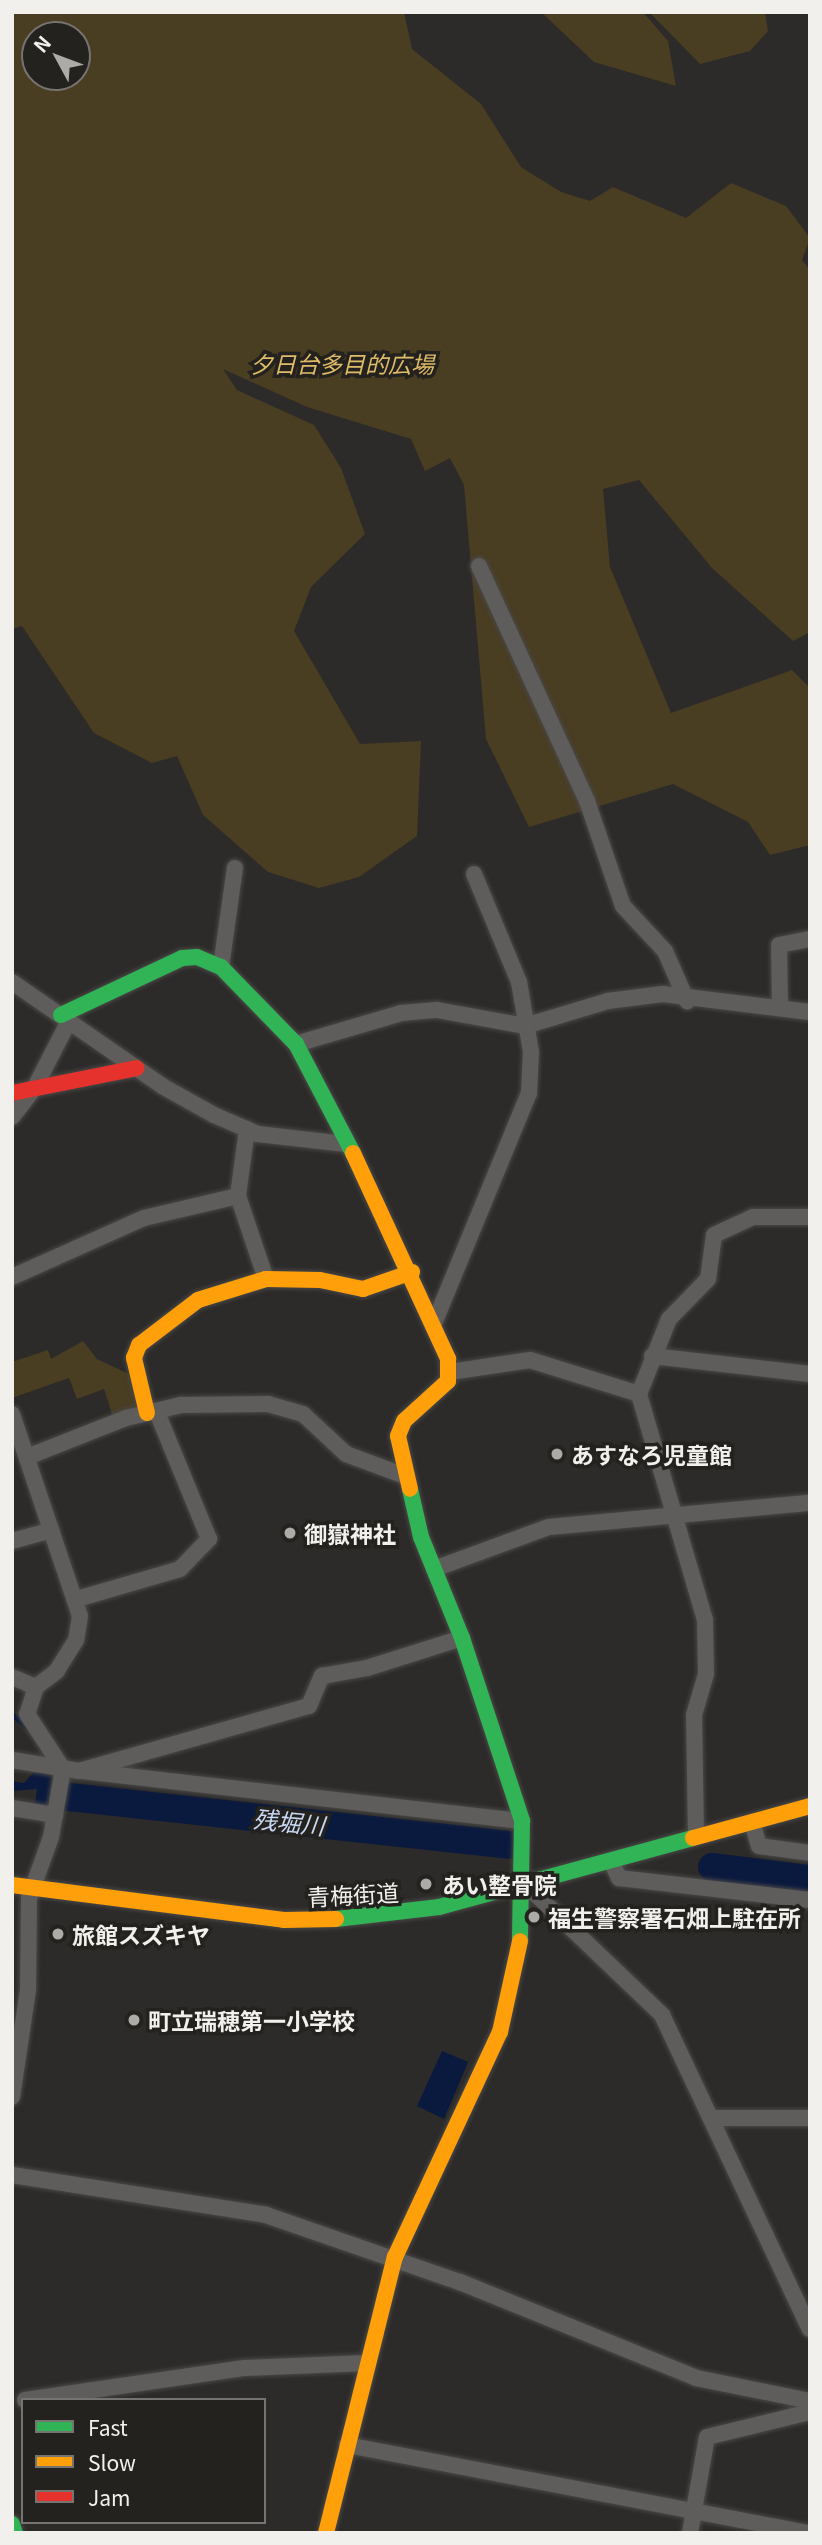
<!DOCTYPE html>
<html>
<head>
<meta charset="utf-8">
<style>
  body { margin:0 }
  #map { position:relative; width:822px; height:2545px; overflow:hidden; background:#2c2b29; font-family:Georgia,"Noto Sans JP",serif }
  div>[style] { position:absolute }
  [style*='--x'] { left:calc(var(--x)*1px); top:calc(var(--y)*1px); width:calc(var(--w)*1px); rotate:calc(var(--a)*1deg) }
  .green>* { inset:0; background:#493d22 }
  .water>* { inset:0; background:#0a193e }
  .stream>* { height:4.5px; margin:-2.25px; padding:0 2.25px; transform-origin:2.25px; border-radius:2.25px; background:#0a193e }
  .river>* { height:28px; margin:-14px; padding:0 14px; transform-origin:14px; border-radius:14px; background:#0a193e }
  .roads { filter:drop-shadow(0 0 2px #494847) drop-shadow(0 0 2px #494847) }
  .street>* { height:16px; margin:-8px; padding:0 8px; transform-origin:8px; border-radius:8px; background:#5e5d5b }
  .fast>* { height:16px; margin:-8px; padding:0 8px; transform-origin:8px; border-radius:8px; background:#30b455 }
  .slow>* { height:16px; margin:-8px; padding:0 8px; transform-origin:8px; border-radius:8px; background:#ff9f0a }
  .jam>* { height:16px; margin:-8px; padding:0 8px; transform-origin:8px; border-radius:8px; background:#e5322d }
  .dots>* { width:19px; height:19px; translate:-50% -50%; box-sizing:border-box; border:4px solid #24221e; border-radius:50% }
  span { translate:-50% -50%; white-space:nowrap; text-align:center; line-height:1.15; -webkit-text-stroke:7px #24221e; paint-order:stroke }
  .park-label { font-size:23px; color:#e0bb68; font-style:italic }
  .poi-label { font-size:23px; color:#f1f0ed; font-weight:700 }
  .left { translate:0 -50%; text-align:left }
  .street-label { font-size:23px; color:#f1f0ed }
  .water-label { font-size:24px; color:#c8d7f4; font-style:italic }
  .frame { position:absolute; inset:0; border:14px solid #f1f0ed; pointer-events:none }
  .legend { position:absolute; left:21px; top:2398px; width:245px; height:126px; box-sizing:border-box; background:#24221e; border:2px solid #767471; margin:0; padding:9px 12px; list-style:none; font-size:21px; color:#f1f0ed }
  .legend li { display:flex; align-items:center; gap:14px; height:35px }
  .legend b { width:35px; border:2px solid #767471 }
  .north { position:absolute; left:21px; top:21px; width:70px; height:70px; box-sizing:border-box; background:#24221e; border:2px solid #767471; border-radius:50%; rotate:311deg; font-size:19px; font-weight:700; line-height:28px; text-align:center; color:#f1f0ed }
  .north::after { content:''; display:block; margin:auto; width:24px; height:32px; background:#acaba8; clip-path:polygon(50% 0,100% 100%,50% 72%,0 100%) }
</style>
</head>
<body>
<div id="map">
  <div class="green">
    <i style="clip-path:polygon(evenodd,12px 12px,404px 12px,412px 49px,481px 104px,521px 167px,561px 192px,590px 201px,613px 187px,686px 218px,731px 183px,786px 206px,810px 238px,802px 260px,810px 270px,810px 632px,793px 641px,712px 568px,639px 480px,603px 489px,610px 567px,671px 713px,792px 670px,810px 688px,810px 845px,770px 855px,748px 822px,673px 784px,529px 827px,486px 739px,464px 485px,450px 458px,425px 471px,411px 439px,307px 407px,223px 369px,237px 390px,314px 425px,341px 468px,365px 534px,311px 587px,294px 631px,360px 744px,421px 741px,417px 836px,359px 877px,319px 888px,268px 872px,203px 815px,177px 756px,152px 763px,94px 733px,22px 626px,12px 629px,12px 12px,35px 35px,77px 35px,77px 77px,35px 77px,35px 35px)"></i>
    <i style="clip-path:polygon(541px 12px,643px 12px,668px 41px,676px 86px,594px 62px)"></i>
    <i style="clip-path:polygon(649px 12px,765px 12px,768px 31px,750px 51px,700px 64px)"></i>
    <i style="clip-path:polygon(83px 1341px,97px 1359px,133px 1376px,137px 1409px,113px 1417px,104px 1389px,77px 1399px,69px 1378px,12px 1398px,12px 1362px,48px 1350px,51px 1359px)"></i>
  </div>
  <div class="water">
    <i style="clip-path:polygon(33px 1773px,53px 1773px,48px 1808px,35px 1805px,37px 1789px,12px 1791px,12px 1781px,24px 1783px)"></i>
    <i style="clip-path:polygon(442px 2051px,468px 2062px,444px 2119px,417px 2106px)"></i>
  </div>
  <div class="stream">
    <i style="--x:12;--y:1714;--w:20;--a:41"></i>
  </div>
  <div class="river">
    <i style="--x:69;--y:1797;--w:443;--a:6.2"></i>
    <i style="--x:712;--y:1867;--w:99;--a:7"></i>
  </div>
  <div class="roads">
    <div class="street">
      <i style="--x:479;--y:566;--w:259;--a:65.3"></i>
      <i style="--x:587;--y:801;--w:111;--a:71.1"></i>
      <i style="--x:623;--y:906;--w:62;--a:47"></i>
      <i style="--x:665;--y:951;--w:55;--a:66.3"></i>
      <i style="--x:221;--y:967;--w:100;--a:-82"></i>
      <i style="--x:12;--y:982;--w:183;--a:34.7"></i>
      <i style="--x:162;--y:1086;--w:60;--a:29.1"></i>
      <i style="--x:214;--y:1115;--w:48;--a:23.4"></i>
      <i style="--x:258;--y:1134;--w:89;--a:6.5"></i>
      <i style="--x:780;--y:1007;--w:62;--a:-90.9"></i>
      <i style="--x:779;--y:945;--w:32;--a:-11"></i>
      <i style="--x:296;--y:1044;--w:109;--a:-16.4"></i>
      <i style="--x:401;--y:1013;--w:36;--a:-5"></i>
      <i style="--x:437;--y:1010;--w:89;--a:10.3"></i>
      <i style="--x:525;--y:1026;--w:87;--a:-16.8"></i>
      <i style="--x:608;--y:1001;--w:55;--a:-7.3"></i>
      <i style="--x:663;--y:994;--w:148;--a:7"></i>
      <i style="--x:12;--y:1117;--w:36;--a:-52"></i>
      <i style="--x:34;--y:1089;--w:76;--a:-62.8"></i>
      <i style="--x:247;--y:1129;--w:68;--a:97.7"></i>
      <i style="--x:238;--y:1196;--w:88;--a:71.4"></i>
      <i style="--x:12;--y:1277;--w:145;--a:-24.1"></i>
      <i style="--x:144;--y:1218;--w:97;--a:-13.2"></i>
      <i style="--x:435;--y:1321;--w:247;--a:-67.6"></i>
      <i style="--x:529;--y:1093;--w:41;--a:-87.2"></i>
      <i style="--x:531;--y:1052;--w:71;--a:-99.7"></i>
      <i style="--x:519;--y:982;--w:117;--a:-112.6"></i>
      <i style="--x:652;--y:1356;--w:159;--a:6.5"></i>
      <i style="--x:450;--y:1372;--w:81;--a:-8.5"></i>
      <i style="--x:530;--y:1360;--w:114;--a:17.3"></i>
      <i style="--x:12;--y:1414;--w:213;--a:71.4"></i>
      <i style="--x:80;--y:1616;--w:24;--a:99"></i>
      <i style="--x:76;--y:1640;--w:36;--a:122"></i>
      <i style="--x:57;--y:1671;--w:26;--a:143"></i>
      <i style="--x:36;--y:1687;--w:28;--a:108"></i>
      <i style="--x:27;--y:1714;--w:66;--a:56.8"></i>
      <i style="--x:63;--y:1769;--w:69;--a:100"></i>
      <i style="--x:51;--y:1837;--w:65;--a:109.8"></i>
      <i style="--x:29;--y:1898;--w:92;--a:90.6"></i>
      <i style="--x:28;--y:1990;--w:108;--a:98.5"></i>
      <i style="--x:27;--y:1457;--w:106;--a:-21.5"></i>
      <i style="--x:126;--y:1418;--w:57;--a:-13.3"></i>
      <i style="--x:181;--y:1405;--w:87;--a:-0.7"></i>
      <i style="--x:268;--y:1404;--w:36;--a:16"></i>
      <i style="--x:303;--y:1414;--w:59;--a:42.9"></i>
      <i style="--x:346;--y:1454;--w:63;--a:20.4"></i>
      <i style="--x:12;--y:1541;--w:41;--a:-15.4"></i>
      <i style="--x:434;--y:1569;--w:122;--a:-20.1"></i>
      <i style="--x:549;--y:1527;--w:262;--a:-5.3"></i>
      <i style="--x:77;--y:1599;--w:107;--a:-16.2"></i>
      <i style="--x:180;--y:1569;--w:42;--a:-46"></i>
      <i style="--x:209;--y:1539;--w:137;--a:-112.3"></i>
      <i style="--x:12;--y:1677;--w:26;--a:23"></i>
      <i style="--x:12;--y:1760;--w:68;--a:9.3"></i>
      <i style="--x:79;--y:1771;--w:239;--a:-15.8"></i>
      <i style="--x:309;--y:1706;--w:33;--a:-67"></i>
      <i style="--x:322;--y:1676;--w:46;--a:-10.1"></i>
      <i style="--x:367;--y:1668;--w:100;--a:-17.5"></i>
      <i style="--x:82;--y:1771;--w:443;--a:6.5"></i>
      <i style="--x:12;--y:1808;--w:44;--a:9.2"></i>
      <i style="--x:752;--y:1822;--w:25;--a:74"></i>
      <i style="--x:759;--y:1846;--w:51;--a:7.8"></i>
      <i style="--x:696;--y:1837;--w:122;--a:-90.9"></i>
      <i style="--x:694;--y:1715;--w:43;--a:-73.7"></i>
      <i style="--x:706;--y:1674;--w:54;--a:-91.1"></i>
      <i style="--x:705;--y:1620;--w:235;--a:-106.3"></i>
      <i style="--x:639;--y:1394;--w:81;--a:-68.2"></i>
      <i style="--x:669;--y:1319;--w:56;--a:-45.7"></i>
      <i style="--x:708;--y:1279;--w:44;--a:-82.2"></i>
      <i style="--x:714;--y:1235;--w:43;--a:-24.8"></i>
      <i style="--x:753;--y:1217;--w:57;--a:0"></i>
      <i style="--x:611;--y:1861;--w:19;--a:65"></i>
      <i style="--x:619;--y:1878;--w:192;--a:6.6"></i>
      <i style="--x:525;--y:1884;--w:190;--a:43.7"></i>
      <i style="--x:662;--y:2015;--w:347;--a:64.8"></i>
      <i style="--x:715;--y:2118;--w:95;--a:0"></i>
      <i style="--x:12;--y:2175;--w:257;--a:8.9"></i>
      <i style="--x:266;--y:2215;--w:205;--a:19.1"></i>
      <i style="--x:460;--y:2282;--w:255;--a:22.1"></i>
      <i style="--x:696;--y:2378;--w:116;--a:11.4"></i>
      <i style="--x:25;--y:2400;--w:222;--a:-8.3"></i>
      <i style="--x:245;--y:2368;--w:122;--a:-2.3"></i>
      <i style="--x:347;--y:2445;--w:471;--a:10.8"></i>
      <i style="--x:690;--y:2533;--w:97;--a:-80"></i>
      <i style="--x:707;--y:2437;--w:106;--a:-13.6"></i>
    </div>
    <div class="fast">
      <i style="--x:61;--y:1015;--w:134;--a:-25.2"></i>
      <i style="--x:182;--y:958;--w:15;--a:-4"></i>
      <i style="--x:197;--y:957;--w:26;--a:23"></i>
      <i style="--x:221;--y:967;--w:107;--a:45.8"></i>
      <i style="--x:296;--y:1044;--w:123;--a:62.4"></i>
      <i style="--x:410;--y:1489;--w:49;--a:77.1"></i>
      <i style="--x:421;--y:1537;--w:109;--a:67.9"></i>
      <i style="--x:462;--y:1638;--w:193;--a:71.8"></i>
      <i style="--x:522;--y:1821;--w:120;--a:91"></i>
      <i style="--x:336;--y:1919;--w:104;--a:-6.6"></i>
      <i style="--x:439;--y:1907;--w:263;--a:-15.2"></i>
      <i style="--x:12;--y:2524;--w:9;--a:72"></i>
    </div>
    <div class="slow">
      <i style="--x:353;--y:1153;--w:227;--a:65.2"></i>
      <i style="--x:448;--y:1359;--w:22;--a:90"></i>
      <i style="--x:448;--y:1381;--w:59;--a:137.7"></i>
      <i style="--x:404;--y:1421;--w:16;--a:112"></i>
      <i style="--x:398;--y:1436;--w:54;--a:77.2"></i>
      <i style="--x:147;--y:1413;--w:57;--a:-103.3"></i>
      <i style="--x:134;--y:1358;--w:14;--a:-69"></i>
      <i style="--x:139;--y:1345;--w:74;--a:-37.3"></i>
      <i style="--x:198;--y:1300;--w:71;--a:-17.2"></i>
      <i style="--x:266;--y:1279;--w:54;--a:1.1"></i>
      <i style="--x:320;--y:1280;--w:44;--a:11.8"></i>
      <i style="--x:363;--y:1289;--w:52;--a:-19.1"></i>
      <i style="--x:693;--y:1838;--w:121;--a:-15.3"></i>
      <i style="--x:12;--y:1885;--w:274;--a:7.3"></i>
      <i style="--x:284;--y:1920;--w:52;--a:-1.1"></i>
      <i style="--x:326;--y:2533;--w:284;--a:-76"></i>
      <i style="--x:395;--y:2257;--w:248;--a:-65"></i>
      <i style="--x:500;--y:2032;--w:93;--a:-77.6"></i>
    </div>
    <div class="jam">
      <i style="--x:12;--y:1093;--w:127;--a:-11.3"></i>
    </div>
  </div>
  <div class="dots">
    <i style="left:557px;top:1454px;background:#acaba8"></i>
    <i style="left:290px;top:1533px;background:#acaba8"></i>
    <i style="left:426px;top:1884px;background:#acaba8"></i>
    <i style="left:534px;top:1917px;background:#acaba8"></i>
    <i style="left:58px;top:1934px;background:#acaba8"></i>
    <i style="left:134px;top:2020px;background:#acaba8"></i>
  </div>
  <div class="park-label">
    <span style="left:342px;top:363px">夕日台多目的広場</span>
  </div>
  <div class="poi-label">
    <span class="left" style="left:571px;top:1454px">あすなろ児童館</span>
    <span class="left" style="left:304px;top:1533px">御嶽神社</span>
    <span class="left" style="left:442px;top:1884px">あい整骨院</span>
    <span class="left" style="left:548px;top:1917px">福生警察署石畑上駐在所</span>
    <span class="left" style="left:72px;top:1934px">旅館スズキヤ</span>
    <span class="left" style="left:148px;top:2020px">町立瑞穂第一小学校</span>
  </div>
  <div class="street-label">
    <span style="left:353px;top:1894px;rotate:-3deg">青梅街道</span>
  </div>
  <div class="water-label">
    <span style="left:289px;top:1821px;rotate:6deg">残堀川</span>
  </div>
  <div class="frame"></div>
  <ul class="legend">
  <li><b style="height:9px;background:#30b455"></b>Fast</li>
  <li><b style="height:9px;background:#ff9f0a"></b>Slow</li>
  <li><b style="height:9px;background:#e5322d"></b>Jam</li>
  </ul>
  <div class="north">N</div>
</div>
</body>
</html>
